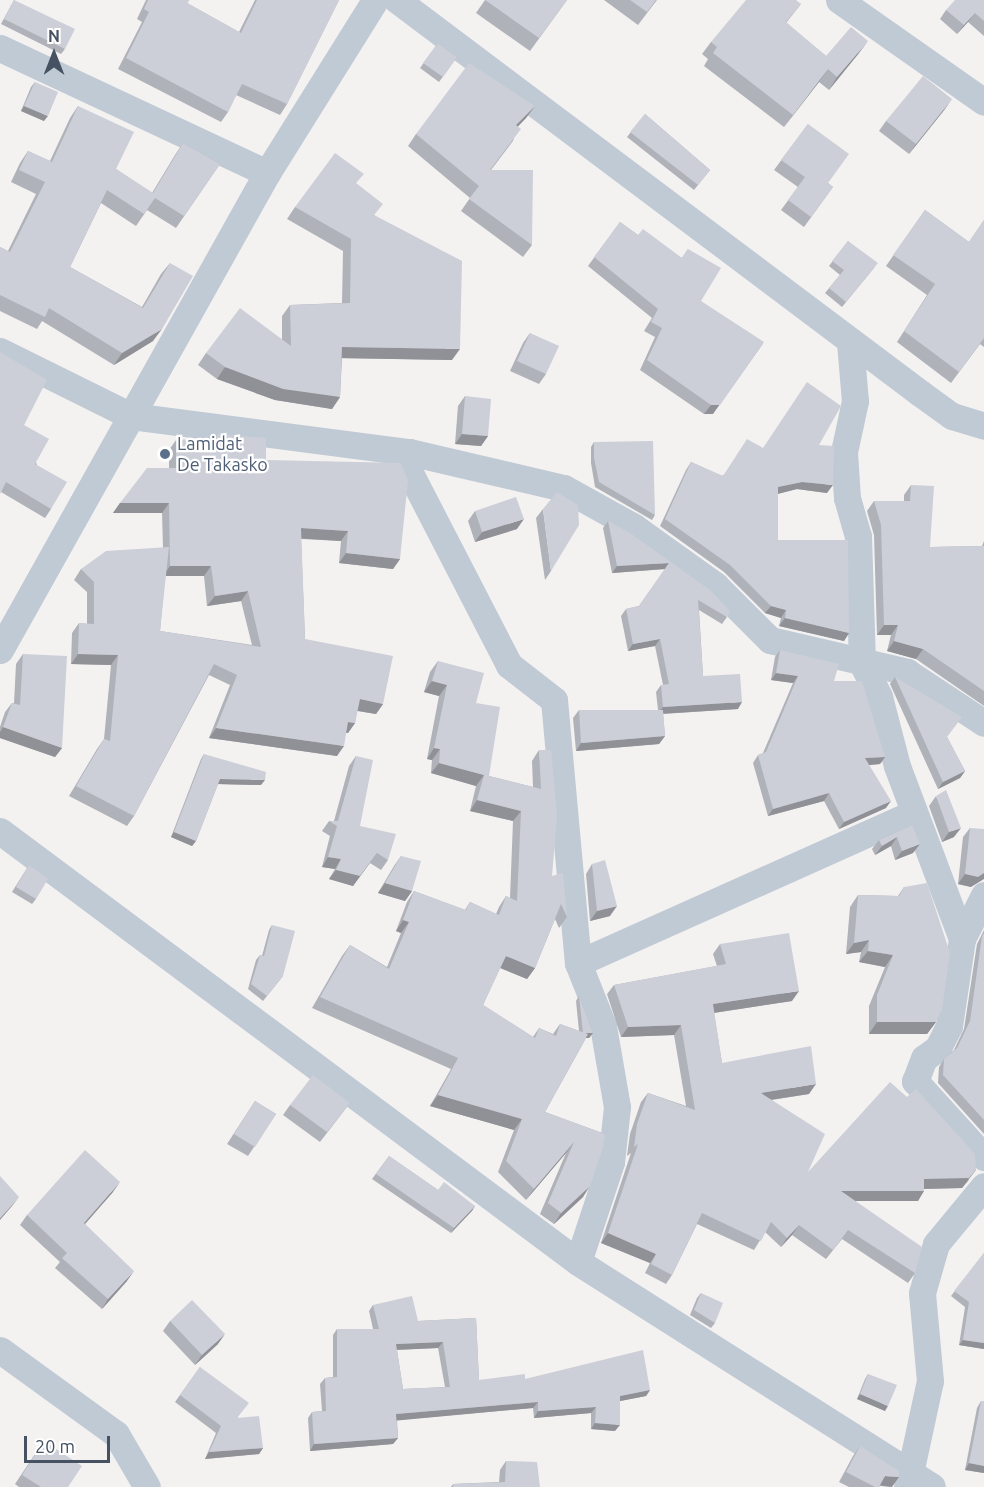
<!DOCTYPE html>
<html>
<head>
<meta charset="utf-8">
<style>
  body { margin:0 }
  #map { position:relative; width:984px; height:1487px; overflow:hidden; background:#f4f1f1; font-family:Ubuntu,sans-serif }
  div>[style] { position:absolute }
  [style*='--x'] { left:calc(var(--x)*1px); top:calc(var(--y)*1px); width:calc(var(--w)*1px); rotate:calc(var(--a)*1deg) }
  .minor>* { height:27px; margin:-13.5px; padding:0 13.5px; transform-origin:13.5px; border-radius:13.5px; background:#c0cad4 }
  .wall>* { inset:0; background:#afb2b9 }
  .shaded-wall>* { inset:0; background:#8f9196 }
  .building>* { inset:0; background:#cccfd7 }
  .dots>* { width:16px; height:16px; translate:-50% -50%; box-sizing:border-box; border:3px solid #fff; border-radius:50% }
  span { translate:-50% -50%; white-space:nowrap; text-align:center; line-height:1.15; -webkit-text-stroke:4.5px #fff; paint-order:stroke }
  .service-label { font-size:18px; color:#4e5e75 }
  .left { translate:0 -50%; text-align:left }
  .north { position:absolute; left:24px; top:24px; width:60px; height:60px; -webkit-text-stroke:4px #fff; paint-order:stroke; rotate:0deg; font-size:16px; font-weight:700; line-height:24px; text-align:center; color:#465261 }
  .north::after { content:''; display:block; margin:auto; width:21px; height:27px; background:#465261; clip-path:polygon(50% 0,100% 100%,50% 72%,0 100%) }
  .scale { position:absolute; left:24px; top:1436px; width:86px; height:27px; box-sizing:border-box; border:3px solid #465261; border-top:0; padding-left:8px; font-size:18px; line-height:21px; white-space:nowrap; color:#465261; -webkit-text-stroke:4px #fff; paint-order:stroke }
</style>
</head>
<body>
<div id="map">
  <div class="minor">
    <i style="--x:397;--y:0;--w:654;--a:36.92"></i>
    <i style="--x:920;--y:393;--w:39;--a:36"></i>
    <i style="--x:952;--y:416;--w:34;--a:17"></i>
    <i style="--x:839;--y:0;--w:177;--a:35.1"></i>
    <i style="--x:0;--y:48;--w:295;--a:25.1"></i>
    <i style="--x:850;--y:342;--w:59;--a:85.2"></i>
    <i style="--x:855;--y:401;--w:52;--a:102.2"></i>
    <i style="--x:844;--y:452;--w:46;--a:86.3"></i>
    <i style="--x:847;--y:498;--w:40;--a:74"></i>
    <i style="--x:858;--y:536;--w:127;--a:88.2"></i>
    <i style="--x:862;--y:663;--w:38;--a:63"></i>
    <i style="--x:879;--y:697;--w:71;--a:75.4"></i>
    <i style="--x:897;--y:766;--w:185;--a:69.4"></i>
    <i style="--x:0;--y:351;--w:146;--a:26.4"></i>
    <i style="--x:131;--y:416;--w:280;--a:7.4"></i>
    <i style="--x:409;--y:452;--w:159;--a:13.1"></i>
    <i style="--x:564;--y:488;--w:80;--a:29.1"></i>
    <i style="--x:634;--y:527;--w:100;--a:35.6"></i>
    <i style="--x:715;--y:585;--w:78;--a:45"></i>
    <i style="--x:770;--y:640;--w:141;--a:13.1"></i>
    <i style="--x:907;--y:672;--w:92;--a:33.5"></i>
    <i style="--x:409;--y:452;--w:21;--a:87"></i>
    <i style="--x:410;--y:473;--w:216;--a:62.7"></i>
    <i style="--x:509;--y:665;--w:57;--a:37.9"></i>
    <i style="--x:554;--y:700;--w:264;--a:84.8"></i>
    <i style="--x:578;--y:963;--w:68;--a:68.4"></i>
    <i style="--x:603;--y:1026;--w:82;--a:80.2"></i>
    <i style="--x:617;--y:1107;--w:55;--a:96.2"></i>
    <i style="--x:611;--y:1162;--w:105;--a:108.3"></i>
    <i style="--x:0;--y:650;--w:547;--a:-60.76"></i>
    <i style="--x:267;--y:173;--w:204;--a:-58"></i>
    <i style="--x:0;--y:831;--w:721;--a:36.71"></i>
    <i style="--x:578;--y:1262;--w:419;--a:32.4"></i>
    <i style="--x:984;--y:895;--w:49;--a:116.6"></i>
    <i style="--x:962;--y:939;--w:88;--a:98.5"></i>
    <i style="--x:949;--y:1026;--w:25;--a:117"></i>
    <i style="--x:938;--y:1048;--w:17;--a:144"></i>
    <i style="--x:924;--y:1058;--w:25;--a:111"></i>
    <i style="--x:915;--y:1081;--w:103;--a:47.8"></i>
    <i style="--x:578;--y:963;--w:368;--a:-24.1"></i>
    <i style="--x:0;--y:1350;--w:143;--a:35.9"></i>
    <i style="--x:116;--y:1434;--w:61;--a:59.7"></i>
    <i style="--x:907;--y:1487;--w:108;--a:-77.8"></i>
    <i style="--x:930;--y:1381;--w:88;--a:-95.2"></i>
    <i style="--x:922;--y:1293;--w:51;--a:-74.1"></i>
    <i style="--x:936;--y:1244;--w:75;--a:-50.4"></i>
  </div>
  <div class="wall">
    <i style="clip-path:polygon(14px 0,65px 49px,61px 54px,1px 24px)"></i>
    <i style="clip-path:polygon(146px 0,189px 0,187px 3px,239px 32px,255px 0,339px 0,287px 104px,280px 115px,236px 95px,228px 112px,221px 122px,118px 69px,142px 22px,137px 19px)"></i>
    <i style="clip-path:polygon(485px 0,567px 0,530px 51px,476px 13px)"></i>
    <i style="clip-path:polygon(604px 0,657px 0,638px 25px)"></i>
    <i style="clip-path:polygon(984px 0,984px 36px,968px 22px,957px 34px,940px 19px,946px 10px)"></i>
    <i style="clip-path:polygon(801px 4px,786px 23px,826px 56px,859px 53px,829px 90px,819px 82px,784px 127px,704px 66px,708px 59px,702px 54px,711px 42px)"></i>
    <i style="clip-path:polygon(438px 43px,457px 57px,439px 82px,420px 68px)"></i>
    <i style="clip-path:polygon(35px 82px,44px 121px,21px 111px,31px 87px)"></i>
    <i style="clip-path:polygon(78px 106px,116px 169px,152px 193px,175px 155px,183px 143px,220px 164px,176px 228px,147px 210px,136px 226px,101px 203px,70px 267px,142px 307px,161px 274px,170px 263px,153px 341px,114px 365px,42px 321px,37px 329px,0 311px,0 247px,8px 251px,36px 194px,11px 182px,20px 163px,28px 151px,50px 161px,70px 118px)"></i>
    <i style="clip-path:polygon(535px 106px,526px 118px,518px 126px,513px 141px,491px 170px,532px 245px,523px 257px,461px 211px,470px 198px,408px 146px,416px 134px)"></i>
    <i style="clip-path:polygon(945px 109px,909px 154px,879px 131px,886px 121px)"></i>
    <i style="clip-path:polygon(645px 114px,710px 170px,694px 190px,627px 137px)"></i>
    <i style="clip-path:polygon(808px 124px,828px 183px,833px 187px,804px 227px,781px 210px,798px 187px,774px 170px)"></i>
    <i style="clip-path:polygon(357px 184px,375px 216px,452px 360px,342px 358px,340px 397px,332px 409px,275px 400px,217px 379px,198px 365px,206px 353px,282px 340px,282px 316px,290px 305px,342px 303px,343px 251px,287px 219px,295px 207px)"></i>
    <i style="clip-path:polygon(925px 210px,969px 242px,984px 220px,984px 347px,980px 344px,951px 383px,897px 342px,927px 295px,886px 266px)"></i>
    <i style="clip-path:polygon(620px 222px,638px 235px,682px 258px,688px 249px,701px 301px,713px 414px,704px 414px,640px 370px,655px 337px,644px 331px,652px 318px,588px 266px)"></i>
    <i style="clip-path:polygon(848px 241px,874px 268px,842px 307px,825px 293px,840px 275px,829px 266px)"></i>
    <i style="clip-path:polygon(530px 333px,546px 374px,539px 384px,510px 371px,523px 343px)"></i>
    <i style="clip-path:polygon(465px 396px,488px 436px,481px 446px,455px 444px,458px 406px)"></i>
    <i style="clip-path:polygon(24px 425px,51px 509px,45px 518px,1px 492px)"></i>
    <i style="clip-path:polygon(evenodd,217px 434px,266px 460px,400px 559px,393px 569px,339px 563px,341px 541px,301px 539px,305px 639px,383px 704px,376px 714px,357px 711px,355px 723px,348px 733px,346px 733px,337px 756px,209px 738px,230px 685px,209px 675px,134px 816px,127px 826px,69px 796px,97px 749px,104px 739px,111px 665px,71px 664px,72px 633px,79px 623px,87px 624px,87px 592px,74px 580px,81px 569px,163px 548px,162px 513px,113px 513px,120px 503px,169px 468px,169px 450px,176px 440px,214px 439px,217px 434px,165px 576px,204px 576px,207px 606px,241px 601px,252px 645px,160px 631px,165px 576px)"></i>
    <i style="clip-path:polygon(594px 442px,655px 515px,652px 520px,595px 487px,591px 463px,591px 447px)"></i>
    <i style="clip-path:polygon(819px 445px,827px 493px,797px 489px,778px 494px,778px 540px,849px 633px,844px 641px,779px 626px,781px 618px,765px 613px,724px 572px,660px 526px,686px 470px,691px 462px,722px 476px,762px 448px)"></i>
    <i style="clip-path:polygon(911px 485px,930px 547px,982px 546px,984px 541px,984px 706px,916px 659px,887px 651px,891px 635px,877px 635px,874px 535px,867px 511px,874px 501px,904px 501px,904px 495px)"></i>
    <i style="clip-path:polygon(543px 509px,551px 571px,545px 580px,536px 518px)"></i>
    <i style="clip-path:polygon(475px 511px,517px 529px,475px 542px,468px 521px)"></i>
    <i style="clip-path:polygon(608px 521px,727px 617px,722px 624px,699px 610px,703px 676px,738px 709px,663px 714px,665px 736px,659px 744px,576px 751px,573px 718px,579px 710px,658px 710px,656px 692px,661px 685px,663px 685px,655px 646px,628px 651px,621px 616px,626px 609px,639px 606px,665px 569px,612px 573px,603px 528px)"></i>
    <i style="clip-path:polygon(780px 650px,834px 681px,885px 757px,880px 764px,869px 765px,886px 808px,839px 829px,824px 801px,768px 816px,753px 763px,758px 755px,763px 753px,793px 683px,771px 680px,775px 657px)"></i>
    <i style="clip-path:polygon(23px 654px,62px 748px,55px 757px,0 738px,0 727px,5px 712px,12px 703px,14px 703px,16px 664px)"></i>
    <i style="clip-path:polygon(438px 661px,476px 703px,489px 776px,533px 787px,532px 761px,539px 750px,552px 876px,567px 917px,559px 928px,555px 919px,535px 968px,527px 979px,500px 968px,483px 1005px,533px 1037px,539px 1028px,553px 1034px,560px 1024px,579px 1031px,576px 1001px,579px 996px,593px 1033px,589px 1038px,586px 1038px,545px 1112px,605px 1134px,583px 1197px,554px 1224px,540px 1214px,566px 1153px,526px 1200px,498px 1172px,514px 1130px,430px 1106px,451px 1069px,312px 1008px,342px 956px,350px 945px,387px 967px,401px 933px,396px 931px,407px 902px,414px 891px,465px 910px,470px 902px,496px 914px,499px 907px,506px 896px,510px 898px,513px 821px,470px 811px,476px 786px,431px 773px,432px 760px,427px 759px,439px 696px,424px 692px,430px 672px)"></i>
    <i style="clip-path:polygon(895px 677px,947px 737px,965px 771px,960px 778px,938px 789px,890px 684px)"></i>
    <i style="clip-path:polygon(204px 754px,261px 785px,218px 784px,196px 841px,192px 846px,171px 837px,201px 759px)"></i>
    <i style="clip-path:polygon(356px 756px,360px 826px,388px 860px,381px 870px,370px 863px,353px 886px,329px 879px,335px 869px,322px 867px,330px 836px,322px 831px,329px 821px,334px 821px,349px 766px)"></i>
    <i style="clip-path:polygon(936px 796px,954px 837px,942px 842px,929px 806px)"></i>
    <i style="clip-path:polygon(912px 825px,913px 853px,895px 860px,891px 846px,875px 855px,872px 849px,879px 840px)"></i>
    <i style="clip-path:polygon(970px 828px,971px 887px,958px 884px,963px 837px)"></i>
    <i style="clip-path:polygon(401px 856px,412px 891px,405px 901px,378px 893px,394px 866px)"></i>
    <i style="clip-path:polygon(592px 864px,610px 916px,590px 921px,586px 874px)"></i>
    <i style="clip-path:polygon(29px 865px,36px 899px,32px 904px,12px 892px)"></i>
    <i style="clip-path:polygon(904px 887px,936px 1022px,927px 1034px,869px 1034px,869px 1006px,885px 967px,859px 962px,861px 952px,846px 954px,850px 907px,858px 895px,898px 896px)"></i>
    <i style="clip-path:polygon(272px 925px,283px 976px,263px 1001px,248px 989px,256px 960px,260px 955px,262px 956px,269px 930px)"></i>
    <i style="clip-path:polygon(984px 930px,984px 1134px,938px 1083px,939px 1067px,944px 1059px,954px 1050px,964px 1029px,977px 944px)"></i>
    <i style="clip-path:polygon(720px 944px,792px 1001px,714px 1013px,722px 1063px,809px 1094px,772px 1100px,808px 1172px,969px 1180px,962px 1188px,924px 1189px,918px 1201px,855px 1201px,915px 1273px,908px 1283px,842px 1239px,826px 1259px,792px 1235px,781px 1247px,765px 1232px,754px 1250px,697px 1224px,672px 1275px,666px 1284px,645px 1273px,650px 1263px,601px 1243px,631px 1153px,627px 1156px,630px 1134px,641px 1102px,648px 1093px,686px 1106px,674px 1035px,621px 1037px,607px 994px,614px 985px,717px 966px,713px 954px)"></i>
    <i style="clip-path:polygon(255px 1101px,276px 1114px,248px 1156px,227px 1144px)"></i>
    <i style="clip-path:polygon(350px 1103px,320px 1142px,283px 1115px,290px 1105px)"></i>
    <i style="clip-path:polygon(389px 1156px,438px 1190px,475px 1206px,451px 1233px,372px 1179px)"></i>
    <i style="clip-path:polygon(113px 1192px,85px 1224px,127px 1281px,102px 1309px,55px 1268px,60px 1262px,20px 1225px,27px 1215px)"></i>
    <i style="clip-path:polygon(984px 1253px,984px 1349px,959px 1345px,965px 1307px,951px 1296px)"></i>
    <i style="clip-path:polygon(701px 1293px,715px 1323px,711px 1328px,690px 1315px,697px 1298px)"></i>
    <i style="clip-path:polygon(evenodd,373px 1305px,418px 1321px,476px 1318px,479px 1380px,525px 1379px,650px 1390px,646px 1396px,620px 1401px,615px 1431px,591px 1429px,591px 1413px,534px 1418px,533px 1408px,397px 1420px,398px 1438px,393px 1444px,310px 1451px,308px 1418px,312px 1412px,322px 1411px,320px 1384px,325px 1378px,333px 1377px,333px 1335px,337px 1329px,373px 1329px,369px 1311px,373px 1305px,438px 1348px,445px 1387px,403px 1389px,397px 1350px,438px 1348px)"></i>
    <i style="clip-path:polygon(170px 1321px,218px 1344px,195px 1365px,163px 1331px)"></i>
    <i style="clip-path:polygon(200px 1367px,238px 1418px,263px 1448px,259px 1454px,205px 1459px,216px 1433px,175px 1402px)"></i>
    <i style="clip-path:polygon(868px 1374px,885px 1411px,857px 1399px,865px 1379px)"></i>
    <i style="clip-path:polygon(981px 1401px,984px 1401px,984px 1473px,965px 1470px,977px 1408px)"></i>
    <i style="clip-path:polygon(860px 1446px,892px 1487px,880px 1486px,879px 1487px,849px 1487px,839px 1482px,853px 1456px)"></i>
    <i style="clip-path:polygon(37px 1451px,68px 1487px,19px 1487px,15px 1484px)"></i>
    <i style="clip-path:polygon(506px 1461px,540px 1487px,451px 1487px,453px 1484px,499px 1482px,500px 1470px)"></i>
  </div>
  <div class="shaded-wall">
    <i style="clip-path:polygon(975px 13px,968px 22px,957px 34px,964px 25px)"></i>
    <i style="clip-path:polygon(868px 41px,859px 53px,829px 90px,837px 77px)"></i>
    <i style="clip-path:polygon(828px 69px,819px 82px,784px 127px,793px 115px)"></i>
    <i style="clip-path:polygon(952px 99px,945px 109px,909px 154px,916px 144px)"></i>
    <i style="clip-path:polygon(24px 106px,48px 116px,44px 121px,21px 111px)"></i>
    <i style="clip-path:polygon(535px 106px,526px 118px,508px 137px,516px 125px)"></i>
    <i style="clip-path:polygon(162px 329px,153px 341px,114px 365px,122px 353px)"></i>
    <i style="clip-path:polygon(764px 342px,713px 414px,704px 414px,711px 405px)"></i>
    <i style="clip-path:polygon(342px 347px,460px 349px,452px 360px,334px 358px)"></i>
    <i style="clip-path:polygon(225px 367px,340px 397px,332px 409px,275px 400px,217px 379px)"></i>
    <i style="clip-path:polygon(462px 434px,488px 436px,481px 446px,455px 444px)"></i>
    <i style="clip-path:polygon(802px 482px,833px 485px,827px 493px,797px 489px,773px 495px,778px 487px)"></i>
    <i style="clip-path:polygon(120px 503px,169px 503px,162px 513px,113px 513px)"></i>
    <i style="clip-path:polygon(524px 519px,517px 529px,475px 542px,482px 532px)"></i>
    <i style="clip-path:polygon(301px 528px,348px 531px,341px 541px,294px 538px)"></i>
    <i style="clip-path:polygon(346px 553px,400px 559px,393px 569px,339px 563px)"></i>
    <i style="clip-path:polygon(669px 563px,665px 569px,612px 573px,617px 566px)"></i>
    <i style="clip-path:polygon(170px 566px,211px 566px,204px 576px,163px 576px)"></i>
    <i style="clip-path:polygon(248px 591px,241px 601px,207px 606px,215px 596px)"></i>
    <i style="clip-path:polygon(771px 606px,786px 610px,781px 618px,765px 613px)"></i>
    <i style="clip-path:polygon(785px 618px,849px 633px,844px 641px,779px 626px)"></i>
    <i style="clip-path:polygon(884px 625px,898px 625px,891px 635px,877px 635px)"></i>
    <i style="clip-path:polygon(660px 639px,655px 646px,628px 651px,633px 644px)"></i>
    <i style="clip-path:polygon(894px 641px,923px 649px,916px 659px,887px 651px)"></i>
    <i style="clip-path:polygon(78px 654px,118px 655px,111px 665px,71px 664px)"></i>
    <i style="clip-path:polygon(776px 673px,798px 676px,793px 683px,771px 680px)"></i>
    <i style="clip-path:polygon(432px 681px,447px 685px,439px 696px,424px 692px)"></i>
    <i style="clip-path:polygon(360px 699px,383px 704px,376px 714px,353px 710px)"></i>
    <i style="clip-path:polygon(742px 702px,738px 709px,658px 714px,663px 707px)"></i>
    <i style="clip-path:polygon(348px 722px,355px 723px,348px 733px,341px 732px)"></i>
    <i style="clip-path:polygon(3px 727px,62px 748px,55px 757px,0 738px,0 732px)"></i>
    <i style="clip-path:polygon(216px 728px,344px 746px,337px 756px,209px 738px)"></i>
    <i style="clip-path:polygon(665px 736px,659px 744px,576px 751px,581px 743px)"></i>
    <i style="clip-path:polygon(434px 748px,440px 749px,432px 760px,427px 759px)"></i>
    <i style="clip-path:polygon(885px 757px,880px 764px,859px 766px,865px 758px)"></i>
    <i style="clip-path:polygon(439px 763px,484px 775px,476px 786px,431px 773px)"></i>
    <i style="clip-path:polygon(965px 771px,960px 778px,938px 789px,943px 782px)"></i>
    <i style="clip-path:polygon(220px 779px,265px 780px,261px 785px,216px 784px)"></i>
    <i style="clip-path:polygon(829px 793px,824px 801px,768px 816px,773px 809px)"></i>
    <i style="clip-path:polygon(477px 800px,521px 811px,513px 821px,470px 811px)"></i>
    <i style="clip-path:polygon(891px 801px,886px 808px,839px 829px,844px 822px)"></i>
    <i style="clip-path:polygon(961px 828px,954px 837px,942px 842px,949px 832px)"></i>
    <i style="clip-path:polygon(174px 832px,196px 841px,192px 846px,171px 837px)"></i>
    <i style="clip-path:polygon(897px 837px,891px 846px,875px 855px,882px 846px)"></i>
    <i style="clip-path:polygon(920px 844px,913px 853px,895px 860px,902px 851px)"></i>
    <i style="clip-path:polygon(377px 853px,353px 886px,329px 879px,336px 870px)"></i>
    <i style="clip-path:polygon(328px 857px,341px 859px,335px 869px,322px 867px)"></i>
    <i style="clip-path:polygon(984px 873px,984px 879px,971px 887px,958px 884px,965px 874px)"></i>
    <i style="clip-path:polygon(385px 883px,412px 891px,405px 901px,378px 893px)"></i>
    <i style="clip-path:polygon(617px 906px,610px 916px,590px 921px,597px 911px)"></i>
    <i style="clip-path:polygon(403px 920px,409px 922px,401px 933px,396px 931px)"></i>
    <i style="clip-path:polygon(869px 940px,861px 952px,846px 954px,854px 943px)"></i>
    <i style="clip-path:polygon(868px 951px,893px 955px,885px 967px,859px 962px)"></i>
    <i style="clip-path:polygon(506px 956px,535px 968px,527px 979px,498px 967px)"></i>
    <i style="clip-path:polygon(799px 991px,792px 1001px,706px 1014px,713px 1004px)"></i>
    <i style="clip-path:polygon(877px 1022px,936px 1022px,927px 1034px,869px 1034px)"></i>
    <i style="clip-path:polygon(681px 1025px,674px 1035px,621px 1037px,628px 1027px)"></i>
    <i style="clip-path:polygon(583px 1033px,593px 1033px,589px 1038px,580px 1038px)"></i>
    <i style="clip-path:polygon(816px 1084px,809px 1094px,755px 1102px,761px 1093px)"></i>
    <i style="clip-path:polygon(438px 1095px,522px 1119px,514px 1130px,430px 1106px)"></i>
    <i style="clip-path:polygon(574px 1142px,566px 1153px,526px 1200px,534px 1189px)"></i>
    <i style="clip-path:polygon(976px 1170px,962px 1188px,918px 1189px,924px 1179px)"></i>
    <i style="clip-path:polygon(120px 1182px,113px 1192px,77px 1233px,84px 1223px)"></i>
    <i style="clip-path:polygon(590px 1186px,583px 1197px,554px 1224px,561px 1213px)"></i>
    <i style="clip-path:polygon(841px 1191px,924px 1191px,918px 1201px,834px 1201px)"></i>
    <i style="clip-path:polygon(19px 1197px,12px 1206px,0 1220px,0 1218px)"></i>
    <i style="clip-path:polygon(475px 1206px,472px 1211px,451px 1233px,454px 1228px)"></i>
    <i style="clip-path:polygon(799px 1225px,792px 1235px,781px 1247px,787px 1238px)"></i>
    <i style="clip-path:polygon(608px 1233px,656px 1254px,650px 1263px,601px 1243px)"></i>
    <i style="clip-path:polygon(134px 1271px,127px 1281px,102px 1309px,108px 1299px)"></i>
    <i style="clip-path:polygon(225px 1334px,218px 1344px,195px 1365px,202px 1355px)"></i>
    <i style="clip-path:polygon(963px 1340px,984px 1343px,984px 1349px,959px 1345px)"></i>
    <i style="clip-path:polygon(443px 1342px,438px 1348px,392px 1350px,396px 1344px)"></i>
    <i style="clip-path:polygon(650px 1390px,646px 1396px,615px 1402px,620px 1396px)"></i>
    <i style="clip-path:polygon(860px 1394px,888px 1406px,885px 1411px,857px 1399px)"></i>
    <i style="clip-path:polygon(538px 1402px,533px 1408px,392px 1421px,396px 1414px)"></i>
    <i style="clip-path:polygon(596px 1407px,591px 1413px,534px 1418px,538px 1411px)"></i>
    <i style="clip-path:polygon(595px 1423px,620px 1425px,615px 1431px,591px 1429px)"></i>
    <i style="clip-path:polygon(398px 1438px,393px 1444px,310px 1451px,314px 1444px)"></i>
    <i style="clip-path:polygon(263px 1448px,259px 1454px,205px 1459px,209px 1452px)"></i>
    <i style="clip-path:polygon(969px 1463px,984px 1466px,984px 1473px,965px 1470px)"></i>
    <i style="clip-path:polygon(885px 1476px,899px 1477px,892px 1487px,878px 1485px)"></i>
  </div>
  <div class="building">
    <i style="clip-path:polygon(14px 0,75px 29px,65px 49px,4px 19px)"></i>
    <i style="clip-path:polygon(148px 0,189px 0,187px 3px,241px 33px,257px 0,339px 0,287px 104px,242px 84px,228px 112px,126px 58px,149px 12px,144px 9px)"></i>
    <i style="clip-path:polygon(485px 0,567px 0,539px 38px)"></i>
    <i style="clip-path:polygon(630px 0,656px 0,647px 12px)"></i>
    <i style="clip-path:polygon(746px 0,796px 0,801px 4px,786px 22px,826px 56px,851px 27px,868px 41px,837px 77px,828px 69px,793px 115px,713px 53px,717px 47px,711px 42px)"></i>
    <i style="clip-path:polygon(955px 0,984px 0,984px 21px,975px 13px,964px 25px,946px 10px)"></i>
    <i style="clip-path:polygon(438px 43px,457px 57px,443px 77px,423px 63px)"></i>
    <i style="clip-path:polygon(469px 63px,535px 106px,516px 125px,521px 129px,490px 170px,533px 170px,532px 245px,469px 199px,479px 186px,416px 134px)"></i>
    <i style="clip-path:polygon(923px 76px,952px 99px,916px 144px,886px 121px)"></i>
    <i style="clip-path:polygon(35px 82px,58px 92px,48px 116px,24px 106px)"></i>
    <i style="clip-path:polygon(78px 106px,134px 132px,116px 169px,153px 193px,183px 143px,220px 164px,184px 216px,155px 198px,144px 214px,107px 190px,70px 267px,143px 308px,170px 263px,193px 276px,162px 329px,122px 353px,49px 308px,45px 317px,0 295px,0 247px,10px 252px,45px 182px,19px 170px,28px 151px,52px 162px)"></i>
    <i style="clip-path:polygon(645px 114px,710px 170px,698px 185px,630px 132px)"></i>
    <i style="clip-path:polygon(808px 124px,849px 154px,828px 183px,833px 187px,811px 217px,788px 200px,805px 177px,781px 160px)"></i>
    <i style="clip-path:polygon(335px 153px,364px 174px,356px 183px,383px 204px,374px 215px,462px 261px,460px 349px,342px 347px,340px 397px,283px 389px,225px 367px,206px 353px,240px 308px,291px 346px,290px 305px,350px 303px,351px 239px,295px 207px)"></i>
    <i style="clip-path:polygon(925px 210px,969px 242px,984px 220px,984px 338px,959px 372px,904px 331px,935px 284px,893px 255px)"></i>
    <i style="clip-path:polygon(620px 222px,638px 235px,643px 229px,682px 258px,688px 249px,721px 268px,701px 301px,764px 342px,720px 405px,711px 405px,647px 360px,662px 328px,651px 322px,658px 309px,594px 257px)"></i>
    <i style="clip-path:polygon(848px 241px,878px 263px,846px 302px,829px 288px,844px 270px,832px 261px)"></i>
    <i style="clip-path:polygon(530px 333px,559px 346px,546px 374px,517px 361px)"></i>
    <i style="clip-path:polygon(0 352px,47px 380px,24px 425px,49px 439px,35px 464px,67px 482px,51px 509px,6px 482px,0 494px)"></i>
    <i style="clip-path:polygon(807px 382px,841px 406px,819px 445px,834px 446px,833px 485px,802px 482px,778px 487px,778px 540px,848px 540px,849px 633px,785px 618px,786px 610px,771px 606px,730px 565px,665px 519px,691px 462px,723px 476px,747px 439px,763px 448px)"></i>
    <i style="clip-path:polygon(465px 396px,491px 399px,488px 436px,462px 434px)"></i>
    <i style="clip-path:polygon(217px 434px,266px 438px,266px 460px,401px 463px,408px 480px,400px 559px,346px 553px,348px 531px,301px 528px,305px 639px,393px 656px,383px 704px,360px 699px,355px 723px,348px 722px,344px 746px,216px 728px,237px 675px,214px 664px,134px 816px,76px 786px,104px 739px,110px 741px,118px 655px,78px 654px,79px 623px,94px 624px,94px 582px,81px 569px,106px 551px,169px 547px,160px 631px,261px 647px,248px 591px,215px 596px,211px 566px,170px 566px,169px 503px,120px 503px,147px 468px,176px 468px,176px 440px,217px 439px)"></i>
    <i style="clip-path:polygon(653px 441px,655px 515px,599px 482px,594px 458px,594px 442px)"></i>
    <i style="clip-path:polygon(911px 485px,934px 486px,930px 547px,984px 546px,984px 691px,923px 649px,894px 641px,898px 625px,884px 625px,881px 525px,874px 501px,910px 501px)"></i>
    <i style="clip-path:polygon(557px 492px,578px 505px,579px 525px,551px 571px,543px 509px)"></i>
    <i style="clip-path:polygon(516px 497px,524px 519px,482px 532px,475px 511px)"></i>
    <i style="clip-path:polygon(608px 521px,630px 533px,710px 590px,730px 611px,727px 617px,698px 600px,703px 676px,740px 674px,742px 702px,663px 707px,661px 685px,669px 684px,660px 639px,633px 644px,626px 609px,639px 606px,669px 563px,617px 566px)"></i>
    <i style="clip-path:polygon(780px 650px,839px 664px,834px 681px,862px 681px,885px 757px,865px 758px,891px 801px,844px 822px,829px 793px,773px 809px,758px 755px,766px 752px,798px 676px,776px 673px)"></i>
    <i style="clip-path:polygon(23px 654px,67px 656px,62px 748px,3px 727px,12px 703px,20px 705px)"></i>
    <i style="clip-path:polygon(438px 661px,484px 673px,476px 703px,500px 707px,489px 776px,541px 789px,539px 750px,551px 750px,557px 816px,552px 876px,563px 873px,567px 917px,561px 904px,535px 968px,506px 956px,483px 1005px,535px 1038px,539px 1028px,556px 1036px,560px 1024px,588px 1034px,545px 1112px,605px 1134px,603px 1148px,590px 1186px,561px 1213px,548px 1203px,574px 1142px,534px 1189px,506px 1161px,522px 1119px,438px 1095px,458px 1058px,320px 997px,350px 945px,389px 969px,409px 922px,403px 920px,414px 891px,466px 910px,470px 902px,499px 915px,506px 896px,517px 901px,521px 811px,477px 800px,484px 775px,439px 763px,440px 749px,434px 748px,447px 685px,432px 681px)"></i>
    <i style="clip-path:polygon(895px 677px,962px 717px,947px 737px,965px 771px,943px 782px)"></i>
    <i style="clip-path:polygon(579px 710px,663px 710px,665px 736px,581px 743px)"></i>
    <i style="clip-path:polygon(204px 754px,266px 772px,265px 780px,220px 779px,196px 841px,174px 832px)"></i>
    <i style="clip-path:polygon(356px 756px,373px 760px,360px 826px,396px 834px,388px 860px,377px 853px,360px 876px,336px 870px,341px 859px,328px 857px,337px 826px,329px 821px,338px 821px)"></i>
    <i style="clip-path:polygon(946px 790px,961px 828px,949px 832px,936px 796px)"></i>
    <i style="clip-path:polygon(912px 825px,920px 844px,902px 851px,897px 837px,882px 846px,879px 840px)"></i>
    <i style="clip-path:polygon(970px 828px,984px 829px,984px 873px,978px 877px,965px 874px)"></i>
    <i style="clip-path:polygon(401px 856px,421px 861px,412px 891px,385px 883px)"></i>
    <i style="clip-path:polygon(605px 860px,617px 906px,597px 911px,592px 864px)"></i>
    <i style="clip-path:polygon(29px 865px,48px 879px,36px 899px,16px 887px)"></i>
    <i style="clip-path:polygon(927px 883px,950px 953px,942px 1009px,936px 1022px,877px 1022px,877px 995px,893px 955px,868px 951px,869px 940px,854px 943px,858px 895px,899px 896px,904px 887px)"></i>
    <i style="clip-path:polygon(272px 925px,295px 931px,283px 976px,267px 996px,251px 984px,260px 955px,264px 956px)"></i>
    <i style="clip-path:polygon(789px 933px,799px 991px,713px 1004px,722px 1063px,811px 1046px,816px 1084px,761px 1093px,825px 1134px,808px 1172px,890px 1082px,907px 1097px,916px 1089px,975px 1154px,976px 1170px,969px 1178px,924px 1179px,924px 1191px,841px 1191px,922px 1247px,915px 1273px,848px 1230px,833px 1250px,799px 1225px,787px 1238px,771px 1222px,761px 1241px,702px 1213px,672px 1275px,651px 1264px,656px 1254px,608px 1233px,638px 1144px,634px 1147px,637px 1124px,648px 1093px,695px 1110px,681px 1025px,628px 1027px,614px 985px,726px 964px,720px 944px)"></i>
    <i style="clip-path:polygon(984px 933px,984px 1120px,943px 1075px,944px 1059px,957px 1048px,970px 1021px,982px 936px)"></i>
    <i style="clip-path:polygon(579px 996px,593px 1033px,583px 1033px)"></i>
    <i style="clip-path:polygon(313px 1075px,350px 1103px,327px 1132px,290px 1105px)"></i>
    <i style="clip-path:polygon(255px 1101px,276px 1114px,255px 1147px,234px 1134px)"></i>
    <i style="clip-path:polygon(85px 1150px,120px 1182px,84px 1223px,134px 1271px,108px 1299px,62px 1258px,67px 1253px,27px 1215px)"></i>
    <i style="clip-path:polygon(389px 1156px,438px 1190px,444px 1182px,475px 1206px,454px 1228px,376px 1174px)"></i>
    <i style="clip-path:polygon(0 1176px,19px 1197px,0 1218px)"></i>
    <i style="clip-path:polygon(984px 1253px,984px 1343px,963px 1340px,969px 1302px,954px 1291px)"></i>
    <i style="clip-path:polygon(701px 1293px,723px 1303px,715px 1323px,694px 1310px)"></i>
    <i style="clip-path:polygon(evenodd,412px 1296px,418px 1321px,476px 1318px,479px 1380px,525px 1374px,525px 1379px,643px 1350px,650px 1390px,620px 1396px,620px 1425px,595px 1423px,596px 1407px,538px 1411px,538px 1402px,396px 1414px,398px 1438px,314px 1444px,312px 1412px,326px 1411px,325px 1378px,337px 1377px,337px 1329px,379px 1329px,373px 1305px,412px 1296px,443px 1342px,450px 1387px,403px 1389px,396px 1344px,443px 1342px)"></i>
    <i style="clip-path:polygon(192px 1300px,225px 1334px,202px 1355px,170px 1321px)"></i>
    <i style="clip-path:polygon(200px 1367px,249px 1403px,237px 1418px,259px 1416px,263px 1448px,209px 1452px,221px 1426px,180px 1395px)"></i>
    <i style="clip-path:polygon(868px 1374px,897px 1385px,888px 1406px,860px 1394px)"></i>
    <i style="clip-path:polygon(981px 1401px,984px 1401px,984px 1466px,969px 1463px)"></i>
    <i style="clip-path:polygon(44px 1441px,82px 1466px,68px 1487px,41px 1487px,22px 1475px)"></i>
    <i style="clip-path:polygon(860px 1446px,899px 1471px,899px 1477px,885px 1476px,879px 1487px,875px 1487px,846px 1472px)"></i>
    <i style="clip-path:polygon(506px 1461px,537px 1462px,540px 1487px,453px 1487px,453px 1484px,505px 1482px)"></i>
  </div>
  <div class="dots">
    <i style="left:165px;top:454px;background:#5c6f8a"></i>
  </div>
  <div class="service-label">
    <span class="left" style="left:177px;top:454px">Lamidat<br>De Takasko</span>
  </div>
  <div class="north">N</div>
  <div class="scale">20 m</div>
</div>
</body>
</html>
